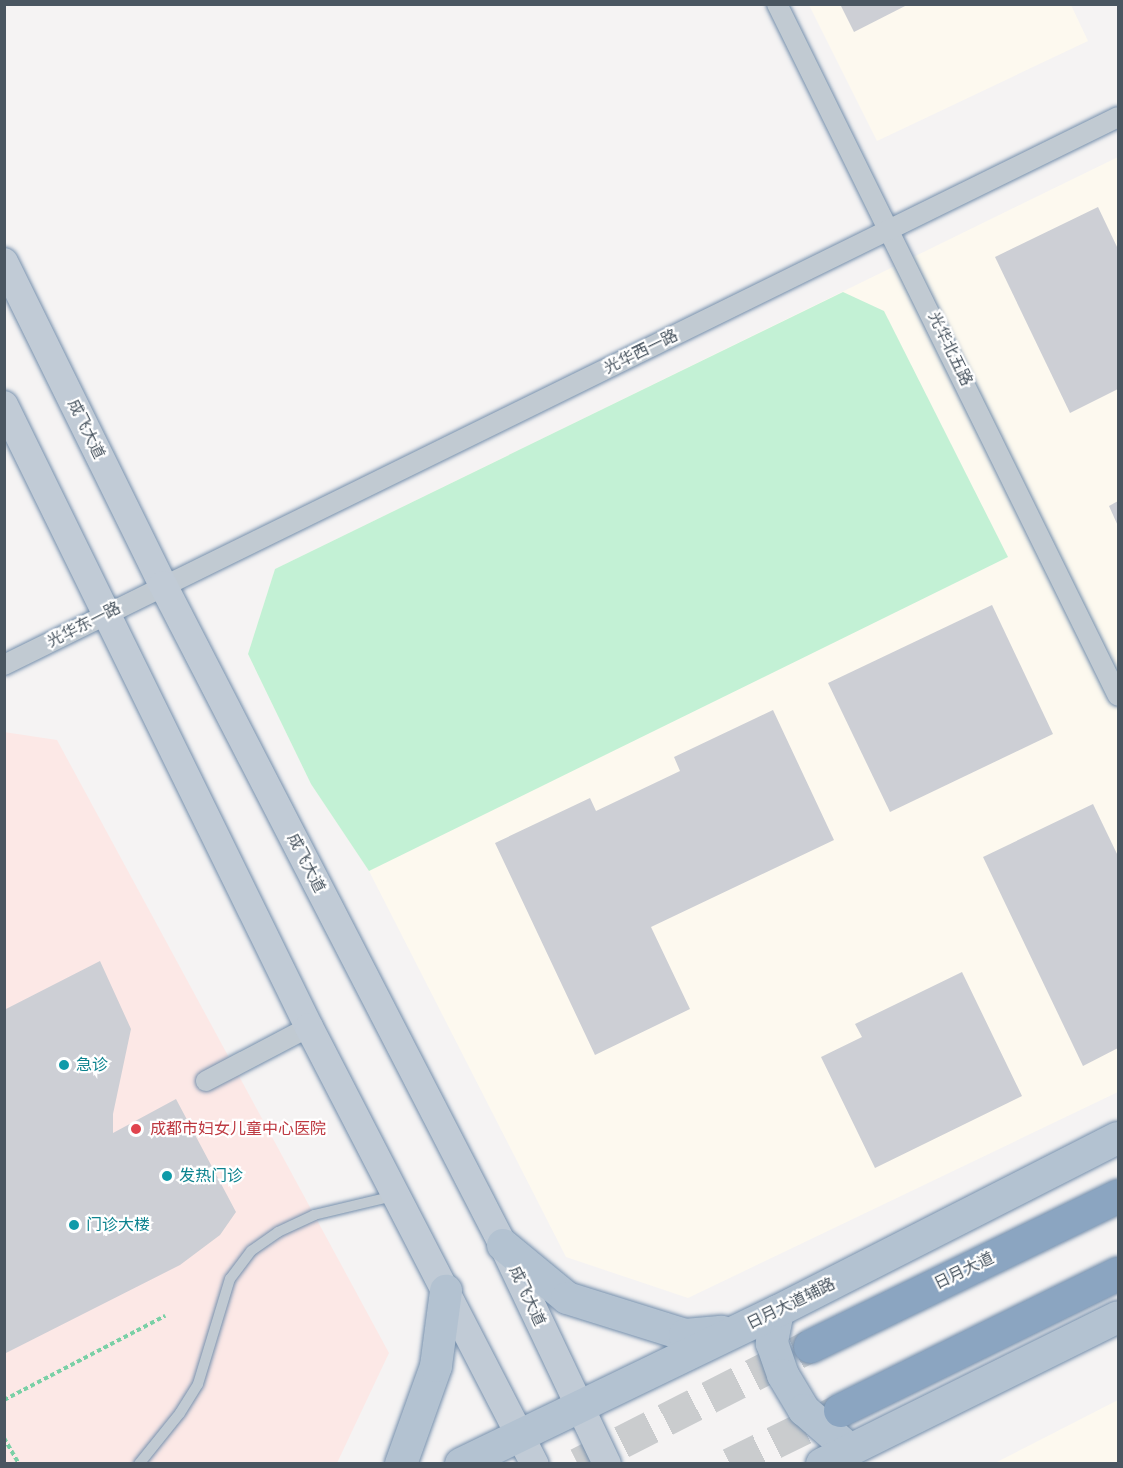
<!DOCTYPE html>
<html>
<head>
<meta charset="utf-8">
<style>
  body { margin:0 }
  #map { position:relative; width:1123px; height:1468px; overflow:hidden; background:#f5f3f3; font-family:Poppins,"Noto Sans SC",sans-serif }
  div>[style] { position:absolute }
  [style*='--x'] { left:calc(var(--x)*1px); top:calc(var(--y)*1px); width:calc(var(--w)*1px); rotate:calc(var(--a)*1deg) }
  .commercial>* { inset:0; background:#fdf9ef }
  .medical>* { inset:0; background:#fce8e6 }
  .green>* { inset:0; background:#c3f1d5 }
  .building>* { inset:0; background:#cdcfd5 }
  .highway-tunnel>* { height:33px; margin-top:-16.5px; transform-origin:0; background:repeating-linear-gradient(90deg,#caccce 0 33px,transparent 0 49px) }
  .path>* { height:4px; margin-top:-2px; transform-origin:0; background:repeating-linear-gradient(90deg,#7ad0a6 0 4.5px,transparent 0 7.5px) }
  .roads { filter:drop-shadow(0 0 2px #7690ad) drop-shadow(0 0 2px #7690ad) }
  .lane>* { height:10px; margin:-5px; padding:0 5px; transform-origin:5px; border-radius:5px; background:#c1cad2 }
  .street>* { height:20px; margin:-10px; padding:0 10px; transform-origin:10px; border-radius:10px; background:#c1cad2 }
  .secondary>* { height:28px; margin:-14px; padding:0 14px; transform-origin:14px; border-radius:14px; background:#c1cbd6 }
  .primary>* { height:32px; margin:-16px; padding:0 16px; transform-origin:16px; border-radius:16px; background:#b3c2d1 }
  .highway>* { height:33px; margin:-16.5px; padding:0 16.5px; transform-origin:16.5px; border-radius:16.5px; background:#8ba5c1 }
  .dots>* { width:16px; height:16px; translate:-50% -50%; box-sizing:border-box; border:3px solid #fff; border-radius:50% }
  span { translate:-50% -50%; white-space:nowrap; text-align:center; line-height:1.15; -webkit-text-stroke:4.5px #fff; paint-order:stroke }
  .street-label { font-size:16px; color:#4a5661 }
  .culture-label { font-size:16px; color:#0d838f }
  .left { translate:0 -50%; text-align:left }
  .health-label { font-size:16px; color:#be3a42 }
  .frame { position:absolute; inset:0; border:6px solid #4a5661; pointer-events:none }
</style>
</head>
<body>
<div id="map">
  <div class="commercial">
    <i style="clip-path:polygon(809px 5px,1071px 5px,1088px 41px,877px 141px)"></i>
    <i style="clip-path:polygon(1118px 157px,1118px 1092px,688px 1298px,566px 1257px,369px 871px,311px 784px,248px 654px,275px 569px)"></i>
    <i style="clip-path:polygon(1118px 1400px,1118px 1463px,995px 1463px)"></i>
  </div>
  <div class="medical">
    <i style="clip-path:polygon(4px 732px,57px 740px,389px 1353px,337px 1463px,5px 1463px)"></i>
  </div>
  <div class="green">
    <i style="clip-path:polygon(843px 292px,884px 311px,1008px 557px,369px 871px,311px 784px,248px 654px,275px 569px)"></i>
  </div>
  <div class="building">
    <i style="clip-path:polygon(840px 4px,909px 4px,854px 32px)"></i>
    <i style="clip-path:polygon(1098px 207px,1118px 249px,1118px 389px,1070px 413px,995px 257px)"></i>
    <i style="clip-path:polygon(1118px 501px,1118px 526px,1109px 506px)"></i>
    <i style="clip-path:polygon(992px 605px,1053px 734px,890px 812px,828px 683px)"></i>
    <i style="clip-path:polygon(773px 710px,834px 840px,651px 927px,690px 1009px,595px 1055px,495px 843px,590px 798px,596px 811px,680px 771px,674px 757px)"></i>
    <i style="clip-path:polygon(1093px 804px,1118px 856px,1118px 1048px,1083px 1066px,983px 857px)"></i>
    <i style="clip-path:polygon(100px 961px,131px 1029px,113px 1114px,113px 1133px,176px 1099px,236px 1212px,220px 1235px,180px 1265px,4px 1354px,4px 1010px)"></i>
    <i style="clip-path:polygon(962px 972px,1022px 1096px,875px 1168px,821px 1057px,862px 1037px,855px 1024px)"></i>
  </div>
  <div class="highway-tunnel">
    <i style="--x:578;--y:1464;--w:260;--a:-27"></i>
    <i style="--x:730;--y:1464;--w:123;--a:-26.1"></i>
  </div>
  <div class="path">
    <i style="--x:4;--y:1400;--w:182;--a:-27.6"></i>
    <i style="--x:4;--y:1438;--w:30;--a:60"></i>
  </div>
  <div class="roads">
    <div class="lane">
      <i style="--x:139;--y:1464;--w:65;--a:-51.2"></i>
      <i style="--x:180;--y:1413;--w:34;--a:-58"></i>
      <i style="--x:198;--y:1384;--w:110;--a:-73.1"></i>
      <i style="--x:230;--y:1279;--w:35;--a:-53"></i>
      <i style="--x:251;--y:1251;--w:33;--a:-35"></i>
      <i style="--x:278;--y:1232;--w:40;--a:-25"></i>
      <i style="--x:314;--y:1215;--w:82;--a:-13.4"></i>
    </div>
    <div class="street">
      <i style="--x:777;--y:4;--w:771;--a:63.77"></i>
      <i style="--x:4;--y:665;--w:1241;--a:-26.19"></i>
      <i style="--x:206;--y:1081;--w:116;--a:-27.7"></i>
    </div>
    <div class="secondary">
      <i style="--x:4;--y:262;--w:360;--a:63.8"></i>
      <i style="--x:163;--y:585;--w:742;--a:62.74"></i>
      <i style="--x:503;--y:1245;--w:242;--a:64.6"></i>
      <i style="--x:4;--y:405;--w:693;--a:63.88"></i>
      <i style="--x:309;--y:1027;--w:492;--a:62.7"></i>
    </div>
    <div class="primary">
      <i style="--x:503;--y:1245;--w:83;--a:39.6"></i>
      <i style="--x:567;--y:1298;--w:124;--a:17.4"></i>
      <i style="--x:685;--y:1335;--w:37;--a:-5"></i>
      <i style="--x:778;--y:1311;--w:33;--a:101"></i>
      <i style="--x:772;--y:1343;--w:34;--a:71"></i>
      <i style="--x:783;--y:1375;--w:41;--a:59"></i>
      <i style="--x:804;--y:1410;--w:60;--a:40.9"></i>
      <i style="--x:401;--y:1464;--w:104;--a:-70.3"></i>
      <i style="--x:436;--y:1366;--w:76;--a:-82.4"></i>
      <i style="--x:461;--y:1464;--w:352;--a:-25.8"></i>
      <i style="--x:778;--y:1311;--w:381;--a:-27"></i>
      <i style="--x:822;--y:1464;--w:330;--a:-26.4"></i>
    </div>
    <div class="highway">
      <i style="--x:810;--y:1346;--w:343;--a:-26"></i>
      <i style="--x:840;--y:1410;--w:310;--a:-26.2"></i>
    </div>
  </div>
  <div class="dots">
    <i style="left:64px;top:1065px;background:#0f9aa8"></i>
    <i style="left:136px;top:1129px;background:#e0444e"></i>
    <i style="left:167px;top:1176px;background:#0f9aa8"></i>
    <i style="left:74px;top:1225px;background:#0f9aa8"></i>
  </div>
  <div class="street-label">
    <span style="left:950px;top:349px;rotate:64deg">光华北五路</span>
    <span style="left:641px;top:352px;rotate:-26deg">光华西一路</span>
    <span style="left:86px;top:429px;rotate:64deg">成飞大道</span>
    <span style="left:84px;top:625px;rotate:-27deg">光华东一路</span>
    <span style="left:306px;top:863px;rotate:63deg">成飞大道</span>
    <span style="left:964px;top:1271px;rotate:-26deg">日月大道</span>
    <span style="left:527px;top:1296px;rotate:65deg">成飞大道</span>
    <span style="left:791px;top:1304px;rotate:-26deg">日月大道辅路</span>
  </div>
  <div class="culture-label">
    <span class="left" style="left:76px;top:1065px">急诊</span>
    <span class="left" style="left:179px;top:1176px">发热门诊</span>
    <span class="left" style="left:86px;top:1225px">门诊大楼</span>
  </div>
  <div class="health-label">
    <span class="left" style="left:150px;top:1129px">成都市妇女儿童中心医院</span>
  </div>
  <div class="frame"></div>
</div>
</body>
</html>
